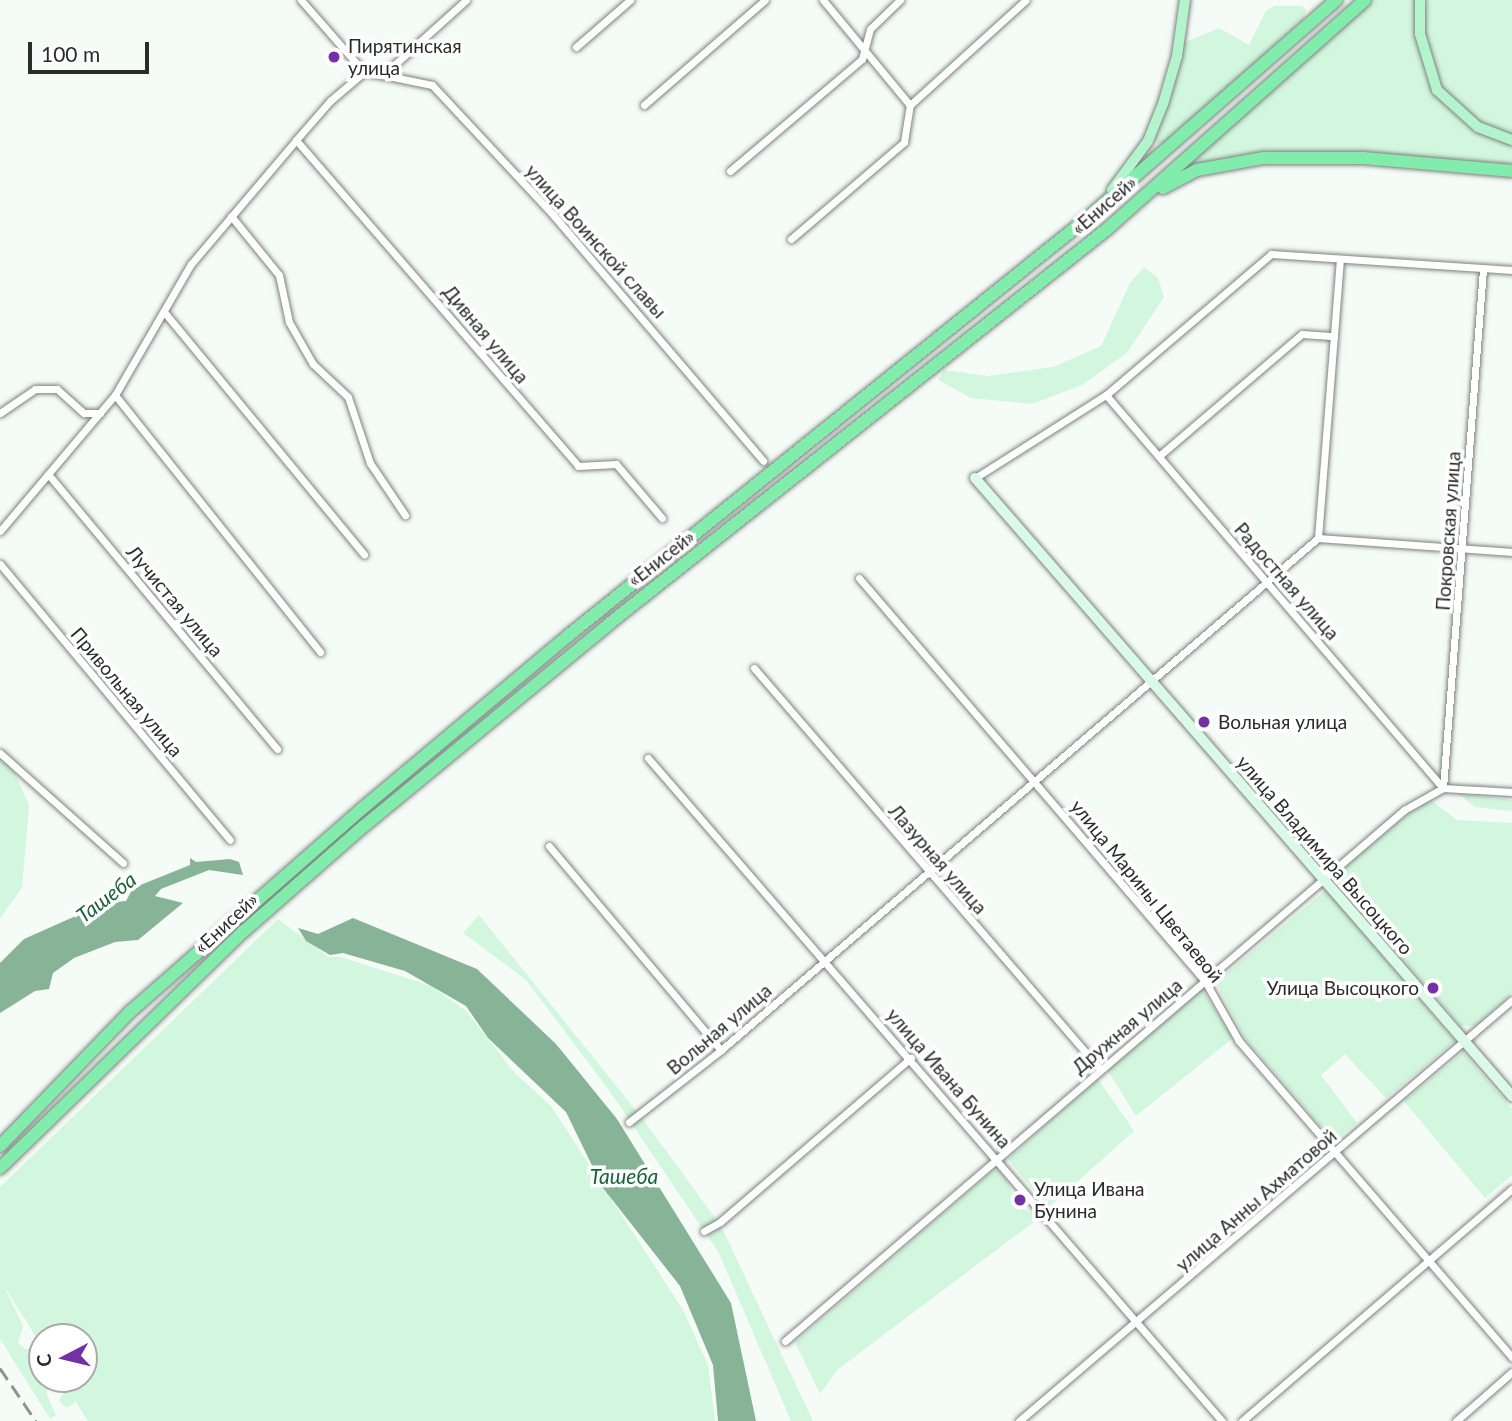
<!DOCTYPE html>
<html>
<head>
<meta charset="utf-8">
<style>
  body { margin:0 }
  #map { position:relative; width:1512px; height:1421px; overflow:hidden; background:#f5fbf7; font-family:Lato,sans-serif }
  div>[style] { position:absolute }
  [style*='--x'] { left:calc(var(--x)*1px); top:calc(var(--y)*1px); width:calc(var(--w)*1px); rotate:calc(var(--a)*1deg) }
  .green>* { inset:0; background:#d2f6de }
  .water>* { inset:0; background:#87b396 }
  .roads { filter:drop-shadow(0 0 2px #7d827f) drop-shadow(0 0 2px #7d827f) }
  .street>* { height:7px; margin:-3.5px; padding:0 3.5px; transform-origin:3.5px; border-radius:3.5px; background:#fff }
  .secondary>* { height:10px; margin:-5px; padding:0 5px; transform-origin:5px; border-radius:5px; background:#daf9e6 }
  .primary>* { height:10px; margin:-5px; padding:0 5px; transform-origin:5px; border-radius:5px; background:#b4f4cd }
  .highway>* { height:12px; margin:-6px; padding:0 6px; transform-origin:6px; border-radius:6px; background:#82ecac }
  .rail>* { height:2.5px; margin-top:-1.25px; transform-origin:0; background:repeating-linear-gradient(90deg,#8e9390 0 14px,transparent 0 21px) }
  .dots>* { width:19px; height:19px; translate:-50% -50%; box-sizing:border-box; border:4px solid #fff; border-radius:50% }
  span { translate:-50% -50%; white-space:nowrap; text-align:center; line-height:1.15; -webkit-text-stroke:7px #fff; paint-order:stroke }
  .poi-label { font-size:19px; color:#292c2a }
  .left { translate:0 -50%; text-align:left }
  .right { translate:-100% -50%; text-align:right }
  .street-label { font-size:19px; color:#292c2a }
  .water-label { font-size:21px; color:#1c623d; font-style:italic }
  .north { position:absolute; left:28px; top:1323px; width:70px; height:70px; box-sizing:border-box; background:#fff; border:2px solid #a9abaa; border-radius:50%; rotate:263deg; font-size:19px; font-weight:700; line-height:28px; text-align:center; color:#292c2a }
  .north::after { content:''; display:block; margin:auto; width:24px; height:32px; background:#7232a6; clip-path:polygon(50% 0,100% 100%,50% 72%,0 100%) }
  .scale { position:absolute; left:28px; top:42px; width:121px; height:32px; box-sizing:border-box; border:4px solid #292c2a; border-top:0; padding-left:9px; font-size:21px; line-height:24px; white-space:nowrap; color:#292c2a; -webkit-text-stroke:5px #fff; paint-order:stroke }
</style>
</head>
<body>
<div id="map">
  <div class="green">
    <i style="clip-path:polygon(1370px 0,1416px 0,1414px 34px,1433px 92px,1473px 131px,1512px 145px,1512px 168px,1264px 154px,1181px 168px)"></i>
    <i style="clip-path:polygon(1427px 0,1512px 0,1512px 135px,1480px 125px,1459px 108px,1441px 85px,1425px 33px)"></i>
    <i style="clip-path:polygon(1274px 6px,1302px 6px,1306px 10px,1304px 18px,1201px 115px,1163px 145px,1157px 143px,1154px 138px,1183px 43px,1219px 28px,1249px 45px,1266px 11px)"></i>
    <i style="clip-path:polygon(1144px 267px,1158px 278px,1164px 297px,1127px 353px,1082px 385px,1032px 404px,971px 398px,938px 380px,944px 370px,988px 376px,1053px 367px,1101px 346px,1130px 283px)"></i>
    <i style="clip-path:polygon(0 755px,10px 762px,29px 805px,22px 888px,0 918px)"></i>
    <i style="clip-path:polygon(1457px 793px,1512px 800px,1512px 811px,1475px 807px)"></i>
    <i style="clip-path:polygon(1428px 798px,1457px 820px,1512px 823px,1512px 993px,1475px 1026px,1461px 1026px,1338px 884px,1343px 867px)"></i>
    <i style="clip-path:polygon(1326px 890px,1455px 1041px,1386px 1098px,1345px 1054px,1321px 1075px,1357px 1123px,1334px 1141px,1244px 1037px,1216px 982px)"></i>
    <i style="clip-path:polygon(479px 915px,642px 1118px,721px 1226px,813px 1421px,791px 1421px,719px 1253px,609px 1090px,526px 980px,463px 933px)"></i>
    <i style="clip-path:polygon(evenodd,278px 919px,329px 957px,341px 957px,431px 986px,466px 1011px,514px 1072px,551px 1106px,683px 1310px,708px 1365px,715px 1421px,88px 1421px,76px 1402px,66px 1408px,59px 1400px,68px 1388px,62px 1379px,84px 1379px,84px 1337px,42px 1337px,42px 1379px,48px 1379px,47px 1395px,56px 1415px,50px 1419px,0 1339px,0 1187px,278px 919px,3px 1285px,27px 1322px,40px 1344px,26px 1350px,18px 1343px,23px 1326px,3px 1285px)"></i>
    <i style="clip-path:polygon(1202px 989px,1233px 1038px,1136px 1116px,1107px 1069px)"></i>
    <i style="clip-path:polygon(1463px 1052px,1512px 1109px,1512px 1175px,1485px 1198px,1404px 1101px)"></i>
    <i style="clip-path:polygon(1098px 1079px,1134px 1131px,1048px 1208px,1008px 1159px)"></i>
    <i style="clip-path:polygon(994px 1170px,1003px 1171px,1013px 1195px,1024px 1209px,1039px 1218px,837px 1370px,820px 1394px,795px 1342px)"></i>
  </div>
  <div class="water">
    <i style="clip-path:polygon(190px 858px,196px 862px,230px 859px,239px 862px,243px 875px,209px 870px,161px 889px,155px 896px,183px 903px,138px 940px,115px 942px,74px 958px,53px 973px,49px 989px,35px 991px,0 1013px,0 963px,24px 939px,105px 903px,126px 901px,133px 888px,190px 865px)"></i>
    <i style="clip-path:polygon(353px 918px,477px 969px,556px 1044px,617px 1119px,731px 1303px,756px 1421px,718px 1421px,713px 1365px,680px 1286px,603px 1188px,566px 1112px,488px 1038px,466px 1006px,405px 971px,343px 953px,330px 955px,306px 941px,298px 928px,318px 934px)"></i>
  </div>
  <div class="roads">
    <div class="street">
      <i style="--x:301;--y:0;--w:96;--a:48.8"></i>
      <i style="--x:823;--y:0;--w:136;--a:50.4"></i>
      <i style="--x:576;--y:47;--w:72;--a:-41"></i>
      <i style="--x:383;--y:75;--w:50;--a:11.5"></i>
      <i style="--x:432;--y:85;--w:179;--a:47"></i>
      <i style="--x:554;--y:216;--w:322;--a:49.5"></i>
      <i style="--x:644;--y:105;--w:160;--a:-41"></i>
      <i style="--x:296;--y:140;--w:431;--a:49.1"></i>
      <i style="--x:578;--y:466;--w:38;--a:-3"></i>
      <i style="--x:616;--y:464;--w:71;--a:49.6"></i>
      <i style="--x:730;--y:171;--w:173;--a:-40.3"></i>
      <i style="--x:862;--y:59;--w:31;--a:-75"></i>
      <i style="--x:870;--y:29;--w:42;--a:-44"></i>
      <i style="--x:231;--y:216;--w:76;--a:50.9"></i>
      <i style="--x:279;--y:275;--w:48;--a:78"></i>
      <i style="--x:289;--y:322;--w:48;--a:60.3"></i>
      <i style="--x:313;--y:364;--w:48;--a:43.3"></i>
      <i style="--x:348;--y:397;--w:70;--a:71.6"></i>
      <i style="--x:370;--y:463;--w:63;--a:56.1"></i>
      <i style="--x:791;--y:239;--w:149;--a:-40.6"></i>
      <i style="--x:904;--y:142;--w:37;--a:-81"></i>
      <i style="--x:910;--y:105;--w:156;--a:-42.2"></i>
      <i style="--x:165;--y:313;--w:313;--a:50.5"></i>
      <i style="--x:115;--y:395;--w:329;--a:51.4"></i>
      <i style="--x:1106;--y:395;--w:518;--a:49.39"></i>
      <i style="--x:0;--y:413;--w:42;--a:-34.4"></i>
      <i style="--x:35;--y:389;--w:22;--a:0"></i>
      <i style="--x:57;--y:389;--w:36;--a:42"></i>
      <i style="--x:84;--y:413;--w:16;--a:0"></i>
      <i style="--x:1159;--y:456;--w:188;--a:-40.5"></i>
      <i style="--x:1302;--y:334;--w:32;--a:4"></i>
      <i style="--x:48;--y:474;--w:358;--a:50.2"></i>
      <i style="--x:975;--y:478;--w:155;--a:-32.4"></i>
      <i style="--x:1106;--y:395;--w:217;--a:-40.5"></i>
      <i style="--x:1271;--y:254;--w:242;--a:3.8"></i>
      <i style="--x:0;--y:531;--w:178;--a:-49.8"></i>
      <i style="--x:115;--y:395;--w:151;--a:-59.9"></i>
      <i style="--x:191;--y:264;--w:162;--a:-49.7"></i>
      <i style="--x:296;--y:140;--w:52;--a:-48.9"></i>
      <i style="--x:330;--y:101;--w:45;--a:-40.5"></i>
      <i style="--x:364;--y:72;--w:19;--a:9"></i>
      <i style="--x:383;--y:75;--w:112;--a:-42.1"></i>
      <i style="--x:1318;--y:538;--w:280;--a:-85.5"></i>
      <i style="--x:0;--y:564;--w:359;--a:50.2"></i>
      <i style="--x:859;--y:578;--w:531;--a:49.35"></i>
      <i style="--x:1205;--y:981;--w:69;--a:60.5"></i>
      <i style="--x:1239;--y:1041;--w:418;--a:49.2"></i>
      <i style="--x:754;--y:668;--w:530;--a:49.21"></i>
      <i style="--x:0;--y:753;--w:165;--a:41.8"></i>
      <i style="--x:648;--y:758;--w:877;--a:49.12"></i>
      <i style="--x:1443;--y:788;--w:521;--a:-85.59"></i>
      <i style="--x:549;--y:846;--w:267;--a:49.9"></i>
      <i style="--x:629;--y:1122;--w:117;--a:-38"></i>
      <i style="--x:721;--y:1050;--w:786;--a:-40.62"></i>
      <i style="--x:1318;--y:538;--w:195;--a:4.1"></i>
      <i style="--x:704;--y:1231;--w:18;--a:-29"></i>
      <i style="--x:720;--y:1222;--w:252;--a:-40.7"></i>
      <i style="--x:785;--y:1341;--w:816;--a:-40.62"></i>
      <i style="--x:1404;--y:810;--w:45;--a:-29.4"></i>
      <i style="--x:1443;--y:788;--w:69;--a:3.3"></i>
      <i style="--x:1019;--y:1421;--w:648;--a:-40.5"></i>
      <i style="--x:1242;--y:1421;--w:356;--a:-40.7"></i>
      <i style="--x:1456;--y:1421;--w:74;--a:-41.2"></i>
    </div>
    <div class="secondary">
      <i style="--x:975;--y:478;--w:819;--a:49.01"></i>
    </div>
    <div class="primary">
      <i style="--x:1420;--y:0;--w:34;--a:90"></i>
      <i style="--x:1420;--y:34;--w:59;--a:73.1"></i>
      <i style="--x:1437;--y:90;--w:55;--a:42.1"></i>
      <i style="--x:1478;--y:127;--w:36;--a:21"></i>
      <i style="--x:1112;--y:190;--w:61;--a:-53.7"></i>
      <i style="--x:1148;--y:141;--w:40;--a:-68"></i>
      <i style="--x:1163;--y:104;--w:50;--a:-73.7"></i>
      <i style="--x:1177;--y:56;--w:57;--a:-81.9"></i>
    </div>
    <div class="highway">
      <i style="--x:1163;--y:188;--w:38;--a:-28"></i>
      <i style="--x:1197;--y:170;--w:68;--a:-10.2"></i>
      <i style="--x:1264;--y:158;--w:99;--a:0"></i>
      <i style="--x:1363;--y:158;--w:150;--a:5"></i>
      <i style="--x:0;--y:1146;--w:188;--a:-45.9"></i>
      <i style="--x:131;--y:1011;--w:310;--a:-41.2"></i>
      <i style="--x:364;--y:807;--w:268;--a:-40"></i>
      <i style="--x:569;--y:635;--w:662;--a:-38.81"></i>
      <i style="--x:1085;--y:220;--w:334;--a:-41.2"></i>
      <i style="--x:0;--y:1168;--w:340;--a:-44.2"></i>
      <i style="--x:244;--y:931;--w:159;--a:-41.2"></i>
      <i style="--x:364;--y:826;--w:319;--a:-39.5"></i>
      <i style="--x:610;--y:623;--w:633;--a:-38.39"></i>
      <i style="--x:1106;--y:230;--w:346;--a:-41.6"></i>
    </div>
  </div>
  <div class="rail">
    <i style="--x:0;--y:1368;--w:64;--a:55.8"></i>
  </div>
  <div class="dots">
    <i style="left:334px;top:57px;background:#7232a6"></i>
    <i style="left:1204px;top:722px;background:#7232a6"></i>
    <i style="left:1433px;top:988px;background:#7232a6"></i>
    <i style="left:1020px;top:1200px;background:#7232a6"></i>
  </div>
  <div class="poi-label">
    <span class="left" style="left:348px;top:57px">Пирятинская<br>улица</span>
    <span class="left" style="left:1218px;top:722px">Вольная улица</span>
    <span class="right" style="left:1419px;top:988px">Улица Высоцкого</span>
    <span class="left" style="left:1034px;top:1200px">Улица Ивана<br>Бунина</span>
  </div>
  <div class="street-label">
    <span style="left:1104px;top:205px;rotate:-41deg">«Енисей»</span>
    <span style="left:596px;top:241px;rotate:48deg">улица Воинской славы</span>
    <span style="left:486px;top:334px;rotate:50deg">Дивная улица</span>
    <span style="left:1448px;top:531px;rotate:-86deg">Покровская улица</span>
    <span style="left:661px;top:558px;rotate:-38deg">«Енисей»</span>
    <span style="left:1287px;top:581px;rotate:49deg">Радостная улица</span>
    <span style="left:175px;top:601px;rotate:50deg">Лучистая улица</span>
    <span style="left:127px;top:692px;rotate:50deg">Привольная улица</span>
    <span style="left:1325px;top:855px;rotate:49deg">улица Владимира Высоцкого</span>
    <span style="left:938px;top:859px;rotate:49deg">Лазурная улица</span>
    <span style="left:1147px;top:891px;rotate:51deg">улица Марины Цветаевой</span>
    <span style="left:226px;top:923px;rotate:-43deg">«Енисей»</span>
    <span style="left:1127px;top:1026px;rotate:-40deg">Дружная улица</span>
    <span style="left:719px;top:1029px;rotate:-40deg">Вольная улица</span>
    <span style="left:949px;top:1078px;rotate:49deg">улица Ивана Бунина</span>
    <span style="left:1256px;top:1200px;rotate:-41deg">улица Анны Ахматовой</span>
  </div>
  <div class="water-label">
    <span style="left:106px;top:897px;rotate:-37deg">Ташеба</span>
    <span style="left:624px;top:1176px">Ташеба</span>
  </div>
  <div class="north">С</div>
  <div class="scale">100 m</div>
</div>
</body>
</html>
